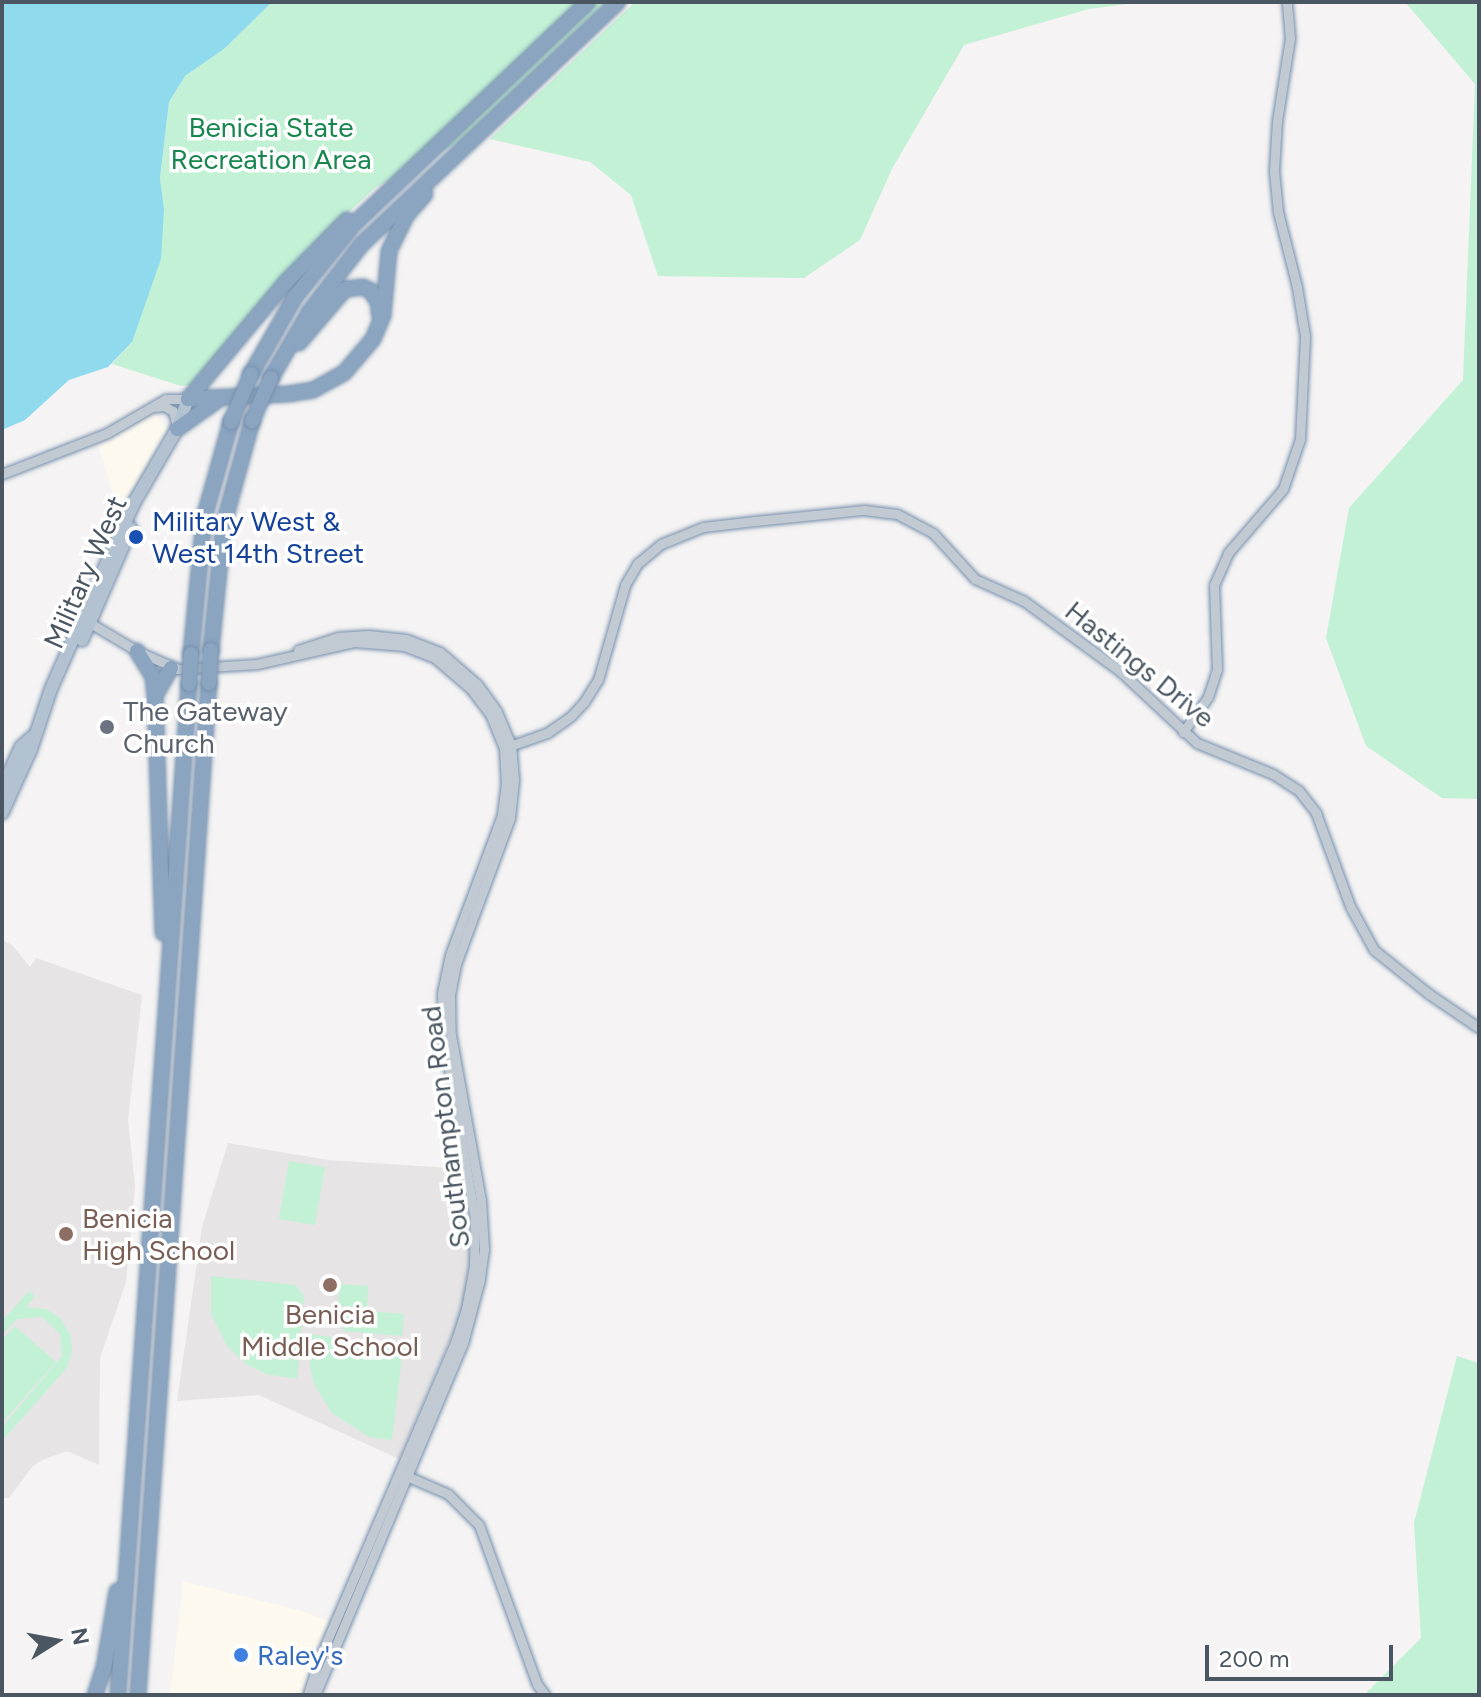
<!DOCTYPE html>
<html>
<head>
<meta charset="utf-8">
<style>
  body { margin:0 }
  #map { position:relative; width:1481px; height:1697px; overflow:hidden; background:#f5f3f3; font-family:Figtree,sans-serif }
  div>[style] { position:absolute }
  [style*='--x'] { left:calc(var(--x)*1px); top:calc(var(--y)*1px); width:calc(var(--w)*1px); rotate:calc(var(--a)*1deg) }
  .commercial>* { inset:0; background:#fdf9ef }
  .education>* { inset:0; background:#e6e4e5 }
  .green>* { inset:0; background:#c3f1d5 }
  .water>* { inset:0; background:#90daee }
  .roads { filter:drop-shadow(0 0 2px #7690ad) drop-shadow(0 0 2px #7690ad) }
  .minor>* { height:9px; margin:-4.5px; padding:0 4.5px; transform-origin:4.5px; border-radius:4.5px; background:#c1cad2 }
  .major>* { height:12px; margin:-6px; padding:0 6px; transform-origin:6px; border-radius:6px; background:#b3c2d1 }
  .highway>* { height:14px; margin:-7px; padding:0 7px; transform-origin:7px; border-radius:7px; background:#8ba5c1 }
  .bridges { filter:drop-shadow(0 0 2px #7690ad) drop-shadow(0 0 2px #7690ad) }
  .highway-bridge>* { height:14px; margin:-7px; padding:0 7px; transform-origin:7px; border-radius:7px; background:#8ba5c1 }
  .dots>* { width:22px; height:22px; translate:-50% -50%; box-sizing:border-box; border:4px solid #fff; border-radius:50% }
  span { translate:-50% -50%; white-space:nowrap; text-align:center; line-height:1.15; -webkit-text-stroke:7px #fff; paint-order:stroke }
  .park-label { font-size:28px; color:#17864f }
  .transit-label { font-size:28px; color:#164399 }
  .left { translate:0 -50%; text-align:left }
  .street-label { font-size:28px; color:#4a5661 }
  .worship-label { font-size:28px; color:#5b616d }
  .education-label { font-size:28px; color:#785e54 }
  .shop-label { font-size:28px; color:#366cbe }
  .frame { position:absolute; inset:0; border:4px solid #4a5661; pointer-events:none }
  .north { position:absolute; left:16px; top:1601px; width:80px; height:80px; -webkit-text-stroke:6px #fff; paint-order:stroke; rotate:79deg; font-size:22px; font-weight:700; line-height:32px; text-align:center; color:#4a5661 }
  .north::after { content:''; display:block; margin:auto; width:28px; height:36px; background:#4a5661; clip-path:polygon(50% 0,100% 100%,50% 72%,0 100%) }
  .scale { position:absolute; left:1205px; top:1645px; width:188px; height:36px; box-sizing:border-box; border:4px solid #4a5661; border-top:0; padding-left:10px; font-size:24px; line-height:28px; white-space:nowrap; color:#4a5661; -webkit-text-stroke:6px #fff; paint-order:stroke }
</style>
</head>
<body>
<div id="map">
  <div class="commercial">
    <i style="clip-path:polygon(154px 413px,167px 428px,119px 512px,98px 445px)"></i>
    <i style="clip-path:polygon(183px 1581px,303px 1611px,329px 1622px,301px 1695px,170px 1695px)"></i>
  </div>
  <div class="education">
    <i style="clip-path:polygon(2px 940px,12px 945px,30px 967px,36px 958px,142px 995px,128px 1120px,135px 1186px,126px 1282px,100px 1358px,99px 1465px,67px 1451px,42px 1460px,32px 1467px,9px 1498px,2px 1498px)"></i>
    <i style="clip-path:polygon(228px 1143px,328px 1160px,464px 1169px,470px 1259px,462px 1312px,399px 1459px,259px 1395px,177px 1401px,202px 1227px)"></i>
  </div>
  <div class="green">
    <i style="clip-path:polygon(272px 2px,606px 2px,462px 141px,376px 187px,310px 248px,190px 385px,181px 386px,112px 364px,132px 342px,164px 209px,160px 178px,169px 102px,185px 76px,224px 49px)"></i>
    <i style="clip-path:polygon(635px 2px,1142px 2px,1089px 9px,964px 45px,892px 169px,860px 240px,804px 278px,658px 276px,631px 195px,590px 162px,490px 139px)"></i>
    <i style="clip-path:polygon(1405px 2px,1479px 2px,1479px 799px,1442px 798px,1366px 746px,1326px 638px,1349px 508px,1463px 380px,1475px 84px)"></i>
    <i style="clip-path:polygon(289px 1161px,325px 1167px,315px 1225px,279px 1219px)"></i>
    <i style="clip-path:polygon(211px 1276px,295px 1285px,304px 1296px,297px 1379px,266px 1374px,246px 1364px,227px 1346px,211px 1314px)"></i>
    <i style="clip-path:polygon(339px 1284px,368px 1286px,367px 1308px,338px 1306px)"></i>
    <i style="clip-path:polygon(29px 1291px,35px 1296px,26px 1307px,46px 1309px,60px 1318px,70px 1334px,72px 1352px,66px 1369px,2px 1441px,2px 1427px,62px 1356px,60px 1334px,42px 1317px,17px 1319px,2px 1335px,2px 1321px)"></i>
    <i style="clip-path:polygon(344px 1309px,404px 1314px,402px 1336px,343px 1331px)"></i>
    <i style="clip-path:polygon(15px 1326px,56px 1362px,2px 1423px,2px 1340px)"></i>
    <i style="clip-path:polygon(310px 1334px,395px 1346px,402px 1357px,392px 1440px,369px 1437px,332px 1413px,315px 1386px,310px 1368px)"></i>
    <i style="clip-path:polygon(1457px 1356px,1479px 1363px,1479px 1695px,1364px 1695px,1421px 1638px,1414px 1523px)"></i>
  </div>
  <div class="water">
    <i style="clip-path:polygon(2px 2px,272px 2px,224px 49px,185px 76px,169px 102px,160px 178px,164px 209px,161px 259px,132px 342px,108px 367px,69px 380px,25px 420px,2px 430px)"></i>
  </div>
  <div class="roads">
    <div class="minor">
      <i style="--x:153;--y:407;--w:11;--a:-5"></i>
      <i style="--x:164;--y:406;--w:10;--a:29"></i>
      <i style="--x:173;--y:411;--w:16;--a:75"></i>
      <i style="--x:2;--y:474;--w:113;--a:-21.3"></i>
      <i style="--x:107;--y:433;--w:68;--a:-30"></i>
      <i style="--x:166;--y:399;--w:22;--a:0"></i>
      <i style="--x:85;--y:620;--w:61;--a:30.8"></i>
      <i style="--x:137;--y:651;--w:45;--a:23.7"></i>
      <i style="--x:178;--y:669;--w:79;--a:-3.6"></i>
      <i style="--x:257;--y:664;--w:99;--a:-12.8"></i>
      <i style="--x:354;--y:642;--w:50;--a:4.6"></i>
      <i style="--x:404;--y:646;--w:33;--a:21"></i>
      <i style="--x:435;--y:658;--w:48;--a:40.7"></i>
      <i style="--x:471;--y:689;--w:34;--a:53"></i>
      <i style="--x:491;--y:716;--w:35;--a:68"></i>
      <i style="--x:504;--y:748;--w:34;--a:87"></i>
      <i style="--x:506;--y:782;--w:33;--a:97"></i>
      <i style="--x:502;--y:815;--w:149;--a:110.4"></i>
      <i style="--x:450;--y:955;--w:40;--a:102"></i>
      <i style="--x:442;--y:994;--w:41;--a:88.6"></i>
      <i style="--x:443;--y:1035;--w:186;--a:80.1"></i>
      <i style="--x:475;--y:1218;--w:48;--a:91.2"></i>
      <i style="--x:474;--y:1266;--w:44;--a:100.5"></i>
      <i style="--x:466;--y:1309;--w:33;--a:108"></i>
      <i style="--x:456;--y:1340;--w:345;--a:113.2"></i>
      <i style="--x:320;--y:1657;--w:40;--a:108"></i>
      <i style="--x:298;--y:650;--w:42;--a:-18"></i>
      <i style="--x:338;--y:637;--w:30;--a:-4"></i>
      <i style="--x:368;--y:635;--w:38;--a:6"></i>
      <i style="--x:406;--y:639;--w:36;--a:21"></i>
      <i style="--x:440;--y:652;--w:49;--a:40.9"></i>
      <i style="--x:477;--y:684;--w:34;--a:54"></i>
      <i style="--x:497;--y:712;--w:36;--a:67"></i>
      <i style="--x:511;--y:745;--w:35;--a:85"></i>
      <i style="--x:514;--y:780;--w:38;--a:96"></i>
      <i style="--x:510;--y:818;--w:156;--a:110.3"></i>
      <i style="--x:456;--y:964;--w:33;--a:101"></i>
      <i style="--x:450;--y:996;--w:39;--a:89"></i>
      <i style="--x:451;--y:1035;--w:168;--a:79.7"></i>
      <i style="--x:481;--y:1200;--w:49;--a:86.5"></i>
      <i style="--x:484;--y:1249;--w:34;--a:98"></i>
      <i style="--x:479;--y:1283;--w:62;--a:104.9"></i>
      <i style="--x:463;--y:1343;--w:382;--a:112.8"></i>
      <i style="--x:1183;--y:732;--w:43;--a:-54.5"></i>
      <i style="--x:1208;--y:697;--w:28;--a:-72"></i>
      <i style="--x:1217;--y:670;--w:85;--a:-92"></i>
      <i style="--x:1214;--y:585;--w:35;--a:-66"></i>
      <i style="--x:1228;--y:553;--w:84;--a:-49.3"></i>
      <i style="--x:1283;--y:489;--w:53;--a:-71.2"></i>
      <i style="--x:1300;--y:439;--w:103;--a:-87.2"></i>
      <i style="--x:1305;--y:336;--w:50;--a:-99.3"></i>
      <i style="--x:1297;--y:287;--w:77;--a:-104.2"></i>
      <i style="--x:1278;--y:212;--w:41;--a:-95.6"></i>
      <i style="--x:1274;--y:171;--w:50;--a:-86.6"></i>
      <i style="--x:1277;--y:121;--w:84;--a:-81.1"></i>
      <i style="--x:1290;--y:38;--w:36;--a:-95"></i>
      <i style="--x:504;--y:748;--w:46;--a:-19.2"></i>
      <i style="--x:547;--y:733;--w:29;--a:-35"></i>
      <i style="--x:571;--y:716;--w:19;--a:-47"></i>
      <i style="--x:584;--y:702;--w:26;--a:-58"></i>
      <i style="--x:598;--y:680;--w:99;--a:-74.1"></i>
      <i style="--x:625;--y:585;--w:24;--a:-60"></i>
      <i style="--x:637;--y:564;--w:31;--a:-40"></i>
      <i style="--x:661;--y:544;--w:45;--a:-22"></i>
      <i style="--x:703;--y:527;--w:52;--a:-6.6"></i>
      <i style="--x:755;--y:521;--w:110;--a:-5.8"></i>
      <i style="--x:864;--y:510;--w:33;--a:7"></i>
      <i style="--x:897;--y:514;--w:41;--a:27.8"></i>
      <i style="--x:933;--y:533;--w:62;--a:47.6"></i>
      <i style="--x:975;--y:579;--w:54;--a:24.2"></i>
      <i style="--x:1024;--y:601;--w:119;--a:36.1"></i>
      <i style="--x:1120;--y:671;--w:105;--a:43.1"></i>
      <i style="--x:1197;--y:743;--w:82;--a:22.2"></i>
      <i style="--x:1273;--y:774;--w:31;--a:33"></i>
      <i style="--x:1299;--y:791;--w:28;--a:52"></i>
      <i style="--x:1316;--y:813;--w:99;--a:69.9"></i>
      <i style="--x:1350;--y:906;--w:50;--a:61.4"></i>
      <i style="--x:1374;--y:950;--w:70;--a:38.7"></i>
      <i style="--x:1429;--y:994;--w:60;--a:34.2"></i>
      <i style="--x:402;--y:1474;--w:50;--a:23.5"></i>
      <i style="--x:448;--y:1494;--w:44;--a:45"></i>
      <i style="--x:479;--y:1525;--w:169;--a:70"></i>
      <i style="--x:537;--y:1684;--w:14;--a:54"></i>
    </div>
    <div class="major">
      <i style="--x:82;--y:640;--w:122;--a:-66.4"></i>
      <i style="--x:2;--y:788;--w:45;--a:-65.1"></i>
      <i style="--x:21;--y:747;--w:15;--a:-42"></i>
      <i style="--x:2;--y:813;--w:70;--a:-65.6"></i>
      <i style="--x:31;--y:749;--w:63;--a:-71.6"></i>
      <i style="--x:51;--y:689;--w:146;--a:-66.2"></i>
      <i style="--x:110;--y:555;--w:60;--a:-65.2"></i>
      <i style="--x:135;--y:501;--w:83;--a:-59.7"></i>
      <i style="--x:177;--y:429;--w:32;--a:-70"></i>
    </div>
    <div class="highway">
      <i style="--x:299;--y:343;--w:71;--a:-49.6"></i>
      <i style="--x:345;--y:289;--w:18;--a:-6"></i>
      <i style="--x:363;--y:287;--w:9;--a:27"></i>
      <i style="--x:371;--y:291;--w:15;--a:58"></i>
      <i style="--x:379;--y:304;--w:9;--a:90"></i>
      <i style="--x:251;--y:374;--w:89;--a:-60.3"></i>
      <i style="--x:295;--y:297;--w:91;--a:-51.2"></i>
      <i style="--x:352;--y:226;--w:325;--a:-43.5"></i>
      <i style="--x:271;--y:378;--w:78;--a:-59.8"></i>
      <i style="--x:310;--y:311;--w:85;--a:-52.2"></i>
      <i style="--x:362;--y:244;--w:352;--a:-43.4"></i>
      <i style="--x:188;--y:399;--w:100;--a:-2.9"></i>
      <i style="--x:288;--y:394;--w:25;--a:-9"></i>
      <i style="--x:313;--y:390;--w:35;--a:-29"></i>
      <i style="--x:344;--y:373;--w:45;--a:-49.5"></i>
      <i style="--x:373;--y:339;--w:26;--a:-67"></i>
      <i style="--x:383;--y:315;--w:64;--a:-84.6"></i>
      <i style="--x:389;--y:251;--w:39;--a:-64"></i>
      <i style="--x:406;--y:216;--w:29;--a:-49"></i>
      <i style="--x:188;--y:399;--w:153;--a:-50.1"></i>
      <i style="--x:286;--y:282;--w:87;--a:-45.5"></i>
      <i style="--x:177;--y:429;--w:55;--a:-35.4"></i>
      <i style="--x:211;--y:650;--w:128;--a:-84.2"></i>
      <i style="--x:224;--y:523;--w:106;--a:-74.6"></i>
      <i style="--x:137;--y:651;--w:31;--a:58"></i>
      <i style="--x:153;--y:677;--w:18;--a:84"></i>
      <i style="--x:155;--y:695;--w:238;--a:88.1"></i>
      <i style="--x:191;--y:654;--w:137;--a:-84.5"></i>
      <i style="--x:204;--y:518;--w:100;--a:-74.3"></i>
      <i style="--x:156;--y:694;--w:30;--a:-60"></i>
      <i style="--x:95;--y:1695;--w:28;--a:-72"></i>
      <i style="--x:104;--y:1668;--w:78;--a:-80.4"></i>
      <i style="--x:118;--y:1695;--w:1013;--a:-85.98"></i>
      <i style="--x:138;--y:1695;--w:1014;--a:-85.99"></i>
    </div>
  </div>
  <div class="bridges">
    <div class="highway-bridge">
      <i style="--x:252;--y:421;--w:47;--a:-66.2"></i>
      <i style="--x:231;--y:422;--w:52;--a:-67.4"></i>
      <i style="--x:209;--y:683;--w:33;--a:-87"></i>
      <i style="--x:189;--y:684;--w:30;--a:-86"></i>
    </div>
  </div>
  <div class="dots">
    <i style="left:136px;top:537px;background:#1a4fb4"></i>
    <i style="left:107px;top:727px;background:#6b7280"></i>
    <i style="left:66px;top:1234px;background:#8d6e63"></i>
    <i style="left:330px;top:1285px;background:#8d6e63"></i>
    <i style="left:241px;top:1655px;background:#3f7fe0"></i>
  </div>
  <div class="park-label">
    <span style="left:271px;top:143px">Benicia State<br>Recreation Area</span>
  </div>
  <div class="transit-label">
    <span class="left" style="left:152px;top:537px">Military West &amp;<br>West 14th Street</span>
  </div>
  <div class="street-label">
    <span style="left:85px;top:572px;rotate:-66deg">Military West</span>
    <span style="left:1140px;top:664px;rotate:39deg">Hastings Drive</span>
    <span style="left:445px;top:1127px;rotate:-97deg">Southampton Road</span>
  </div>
  <div class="worship-label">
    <span class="left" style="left:123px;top:727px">The Gateway<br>Church</span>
  </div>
  <div class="education-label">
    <span class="left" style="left:82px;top:1234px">Benicia<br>High School</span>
    <span style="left:330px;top:1330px">Benicia<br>Middle School</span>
  </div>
  <div class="shop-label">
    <span class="left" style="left:257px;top:1655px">Raley's</span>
  </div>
  <div class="frame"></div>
  <div class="north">N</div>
  <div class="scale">200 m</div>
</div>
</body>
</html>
